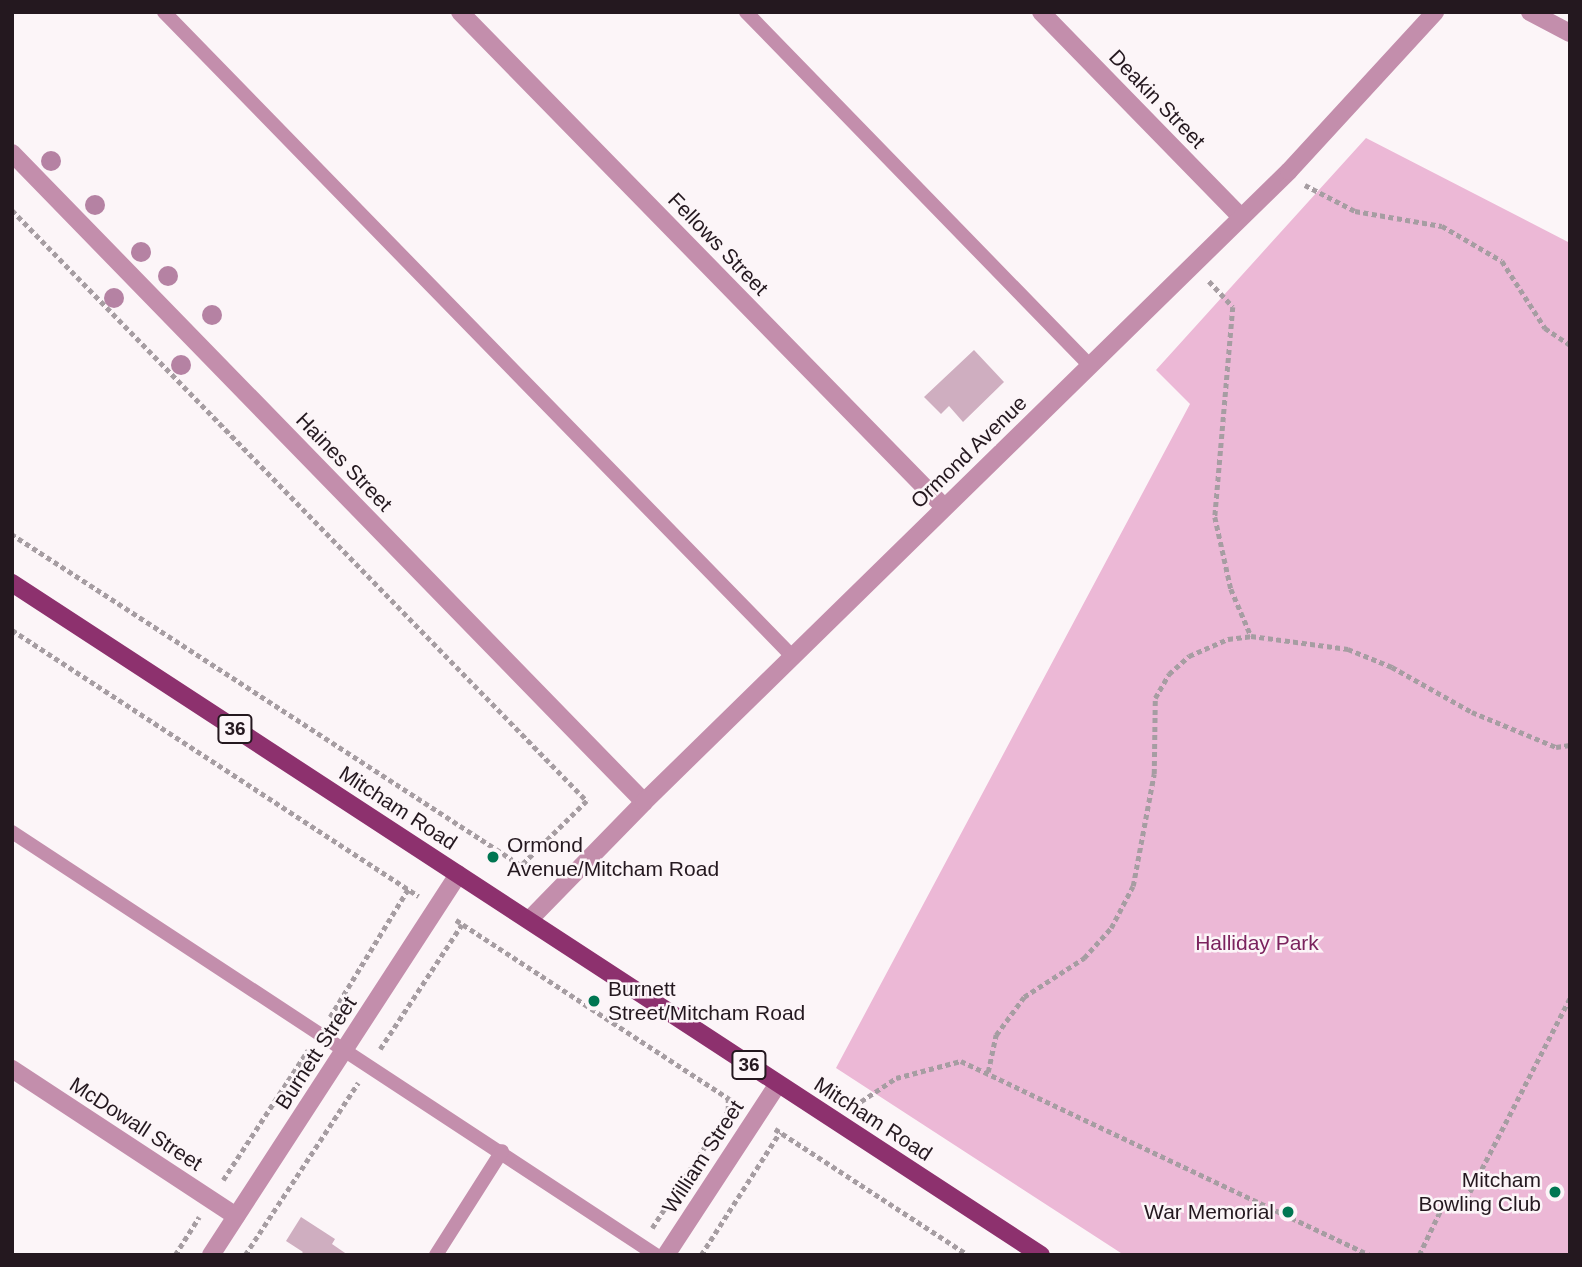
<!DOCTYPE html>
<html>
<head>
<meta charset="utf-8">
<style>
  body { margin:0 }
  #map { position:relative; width:1582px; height:1267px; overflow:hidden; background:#fcf5f8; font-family:Arial,sans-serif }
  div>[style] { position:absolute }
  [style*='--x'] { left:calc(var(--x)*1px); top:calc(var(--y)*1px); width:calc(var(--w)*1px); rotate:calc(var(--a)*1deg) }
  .green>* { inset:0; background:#ecb8d6 }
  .building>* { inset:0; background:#cfaec0 }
  .path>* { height:4.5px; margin-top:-2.25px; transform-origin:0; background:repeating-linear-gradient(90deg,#a69da2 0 5px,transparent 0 8.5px) }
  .lane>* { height:14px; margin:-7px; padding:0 7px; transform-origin:7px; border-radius:7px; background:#c38eac }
  .street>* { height:18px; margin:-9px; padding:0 9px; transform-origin:9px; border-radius:9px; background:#c38eac }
  .primary>* { height:18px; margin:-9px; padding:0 9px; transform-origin:9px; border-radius:9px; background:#8d316e }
  .trees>* { width:20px; height:20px; margin:-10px; border-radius:50%; background:#b582a3 }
  .dots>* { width:19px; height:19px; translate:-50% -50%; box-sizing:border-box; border:4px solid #fcf5f8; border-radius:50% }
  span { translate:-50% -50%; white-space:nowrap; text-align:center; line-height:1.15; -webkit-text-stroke:5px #fcf5f8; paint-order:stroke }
  .shield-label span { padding:2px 5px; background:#fcf5f8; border:2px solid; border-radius:5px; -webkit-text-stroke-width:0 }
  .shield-label { font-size:19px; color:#24181f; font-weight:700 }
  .street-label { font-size:21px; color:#24181f }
  .poi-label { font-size:21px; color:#24181f }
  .left { translate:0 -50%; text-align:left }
  .right { translate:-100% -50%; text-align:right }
  .park-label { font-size:21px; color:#7b235e }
  .frame { position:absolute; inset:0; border:14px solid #24181f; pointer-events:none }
</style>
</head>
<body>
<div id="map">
  <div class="green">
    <i style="clip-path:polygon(1366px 138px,1570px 243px,1570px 1255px,1124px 1255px,836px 1068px,1190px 404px,1156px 370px)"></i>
  </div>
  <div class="building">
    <i style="clip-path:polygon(974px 350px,1004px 382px,963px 422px,949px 406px,941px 414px,924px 397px)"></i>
    <i style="clip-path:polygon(301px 1217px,335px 1239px,332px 1244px,348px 1255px,300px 1255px,303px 1252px,286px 1241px)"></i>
  </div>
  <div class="path">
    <i style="--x:1305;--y:185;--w:56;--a:27.5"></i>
    <i style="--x:1355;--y:211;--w:88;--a:9.8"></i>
    <i style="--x:1442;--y:226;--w:69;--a:30.3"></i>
    <i style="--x:1502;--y:261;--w:80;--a:57.3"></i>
    <i style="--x:1545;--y:328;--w:30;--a:34"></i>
    <i style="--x:12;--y:210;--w:825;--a:45.79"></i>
    <i style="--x:587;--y:801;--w:93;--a:135.4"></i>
    <i style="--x:521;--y:866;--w:607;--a:-146.96"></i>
    <i style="--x:1209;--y:281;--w:35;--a:47"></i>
    <i style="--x:1233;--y:307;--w:211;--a:94.9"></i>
    <i style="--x:1215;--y:517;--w:74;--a:77.5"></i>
    <i style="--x:1231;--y:589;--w:51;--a:66.9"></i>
    <i style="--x:12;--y:630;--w:486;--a:33.2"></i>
    <i style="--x:456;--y:920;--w:338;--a:33.2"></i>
    <i style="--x:330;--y:1017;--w:150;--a:-58.6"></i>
    <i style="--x:380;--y:1049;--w:149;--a:-56.7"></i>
    <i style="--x:988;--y:1072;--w:38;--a:-78"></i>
    <i style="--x:996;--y:1035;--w:47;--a:-53.6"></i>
    <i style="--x:1024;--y:997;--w:72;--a:-33"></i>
    <i style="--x:1084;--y:958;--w:40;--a:-48"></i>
    <i style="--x:1111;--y:928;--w:47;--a:-62.4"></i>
    <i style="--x:1133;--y:886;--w:114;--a:-79.4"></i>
    <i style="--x:1154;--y:774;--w:76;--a:-89.2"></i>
    <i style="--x:1155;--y:698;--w:28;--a:-60"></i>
    <i style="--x:1169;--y:674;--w:27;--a:-42"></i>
    <i style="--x:1189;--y:656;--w:43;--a:-23.6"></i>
    <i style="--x:1228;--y:639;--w:23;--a:-7"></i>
    <i style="--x:1251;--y:636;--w:98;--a:7.6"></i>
    <i style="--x:1348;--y:649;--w:48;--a:22.2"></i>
    <i style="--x:1392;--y:667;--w:92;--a:29.4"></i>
    <i style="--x:1472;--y:712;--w:91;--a:22.6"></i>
    <i style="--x:1556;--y:747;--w:14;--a:-8"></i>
    <i style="--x:854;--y:1106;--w:50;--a:-33.7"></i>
    <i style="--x:896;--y:1078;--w:67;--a:-14.7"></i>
    <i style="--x:961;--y:1061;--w:452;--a:25.4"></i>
    <i style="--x:775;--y:1129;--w:230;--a:33.1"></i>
    <i style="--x:223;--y:1180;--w:155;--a:-56.8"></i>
    <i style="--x:652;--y:1228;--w:140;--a:-57"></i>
    <i style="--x:728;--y:1111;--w:13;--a:-90"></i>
    <i style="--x:175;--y:1255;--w:45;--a:-57.7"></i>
    <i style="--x:245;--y:1255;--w:206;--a:-56.7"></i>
    <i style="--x:701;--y:1255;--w:146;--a:-57.3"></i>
    <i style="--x:1419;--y:1255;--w:62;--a:-64.3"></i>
    <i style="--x:1446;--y:1199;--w:18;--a:27"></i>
    <i style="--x:1462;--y:1207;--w:235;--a:-62.7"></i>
  </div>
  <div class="lane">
    <i style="--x:164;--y:12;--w:902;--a:45.72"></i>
    <i style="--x:746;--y:12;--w:494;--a:45.8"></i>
    <i style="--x:12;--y:832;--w:770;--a:33.3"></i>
    <i style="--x:436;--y:1255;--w:123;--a:-57.6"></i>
  </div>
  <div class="street">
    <i style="--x:460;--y:12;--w:692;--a:45.64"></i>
    <i style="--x:1041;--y:12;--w:286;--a:45.7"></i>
    <i style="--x:1530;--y:12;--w:45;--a:27.7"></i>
    <i style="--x:12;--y:153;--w:906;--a:45.76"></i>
    <i style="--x:530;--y:919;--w:163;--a:-45.7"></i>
    <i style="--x:644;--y:802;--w:902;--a:-44.37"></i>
    <i style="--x:1289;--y:171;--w:216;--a:-47.4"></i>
    <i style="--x:12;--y:1069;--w:268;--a:33.3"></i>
    <i style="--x:211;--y:1255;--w:454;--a:-57"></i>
    <i style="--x:666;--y:1255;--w:204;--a:-56.8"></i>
  </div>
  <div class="primary">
    <i style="--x:12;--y:583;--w:1229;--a:33.15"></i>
  </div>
  <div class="trees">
    <i style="left:51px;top:161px"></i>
    <i style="left:95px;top:205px"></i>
    <i style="left:141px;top:252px"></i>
    <i style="left:168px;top:276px"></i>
    <i style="left:114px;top:298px"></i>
    <i style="left:212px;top:315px"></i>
    <i style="left:181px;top:365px"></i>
  </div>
  <div class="dots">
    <i style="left:493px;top:857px;background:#007652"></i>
    <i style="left:594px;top:1001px;background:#007652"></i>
    <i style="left:1555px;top:1192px;background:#007652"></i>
    <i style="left:1288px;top:1212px;background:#007652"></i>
  </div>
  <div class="shield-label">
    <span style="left:235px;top:729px">36</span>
    <span style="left:749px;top:1065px">36</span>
  </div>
  <div class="street-label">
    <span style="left:1157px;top:99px;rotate:46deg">Deakin Street</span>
    <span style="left:718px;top:244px;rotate:46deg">Fellows Street</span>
    <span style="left:969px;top:452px;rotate:-44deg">Ormond Avenue</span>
    <span style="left:344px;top:462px;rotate:46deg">Haines Street</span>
    <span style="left:398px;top:808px;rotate:33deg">Mitcham Road</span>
    <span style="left:316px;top:1053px;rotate:-57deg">Burnett Street</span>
    <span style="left:873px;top:1119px;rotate:33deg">Mitcham Road</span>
    <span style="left:136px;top:1124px;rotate:33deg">McDowall Street</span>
    <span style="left:703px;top:1157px;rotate:-57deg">William Street</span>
  </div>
  <div class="poi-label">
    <span class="left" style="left:507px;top:857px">Ormond<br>Avenue/Mitcham Road</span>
    <span class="left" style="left:608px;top:1001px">Burnett<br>Street/Mitcham Road</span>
    <span class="right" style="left:1541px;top:1192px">Mitcham<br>Bowling Club</span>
    <span class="right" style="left:1274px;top:1212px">War Memorial</span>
  </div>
  <div class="park-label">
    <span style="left:1257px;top:943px">Halliday Park</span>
  </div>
  <div class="frame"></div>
</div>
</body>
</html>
